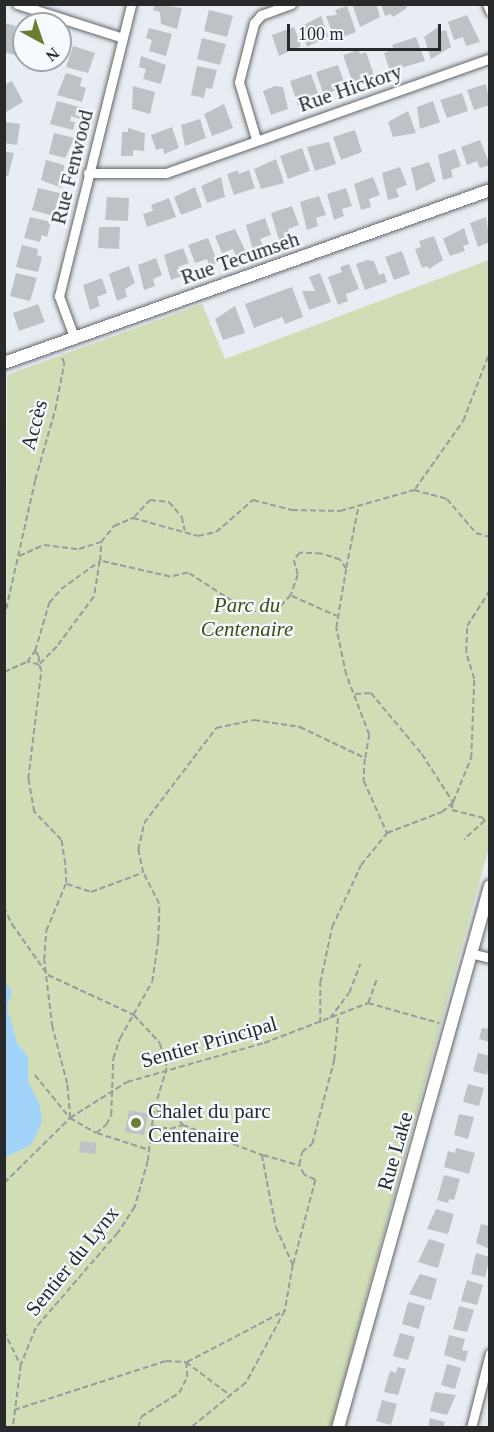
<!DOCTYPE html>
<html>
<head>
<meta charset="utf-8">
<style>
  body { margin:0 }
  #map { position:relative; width:494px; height:1432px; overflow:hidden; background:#e7edf2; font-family:Georgia,serif }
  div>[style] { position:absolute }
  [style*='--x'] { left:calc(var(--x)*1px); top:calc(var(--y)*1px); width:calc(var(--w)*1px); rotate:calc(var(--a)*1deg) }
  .green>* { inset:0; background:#d1ddb5 }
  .water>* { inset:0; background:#a2d3fb }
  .building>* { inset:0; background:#bdc2c7 }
  .path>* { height:1.5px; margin-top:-0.75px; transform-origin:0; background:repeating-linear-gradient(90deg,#979c9f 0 6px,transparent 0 9px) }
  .roads { filter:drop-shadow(0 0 2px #61666a) drop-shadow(0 0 2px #61666a) }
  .minor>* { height:9px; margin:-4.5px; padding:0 4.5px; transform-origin:4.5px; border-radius:4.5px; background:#fff }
  .tertiary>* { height:12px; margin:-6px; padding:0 6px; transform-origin:6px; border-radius:6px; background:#fff }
  .dots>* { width:16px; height:16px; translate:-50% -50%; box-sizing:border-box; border:3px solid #f4faff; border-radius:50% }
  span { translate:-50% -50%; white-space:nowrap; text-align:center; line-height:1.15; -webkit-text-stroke:4.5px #f4faff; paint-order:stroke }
  .street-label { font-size:21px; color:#27292b }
  .park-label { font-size:21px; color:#414e11; font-style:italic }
  .poi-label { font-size:21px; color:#27292b }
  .left { translate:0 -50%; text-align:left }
  .frame { position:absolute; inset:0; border:6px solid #27292b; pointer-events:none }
  .north { position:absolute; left:12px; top:12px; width:60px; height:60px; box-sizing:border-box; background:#f4faff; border:2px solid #a2a6aa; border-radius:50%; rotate:140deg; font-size:16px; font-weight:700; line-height:24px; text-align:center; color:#27292b }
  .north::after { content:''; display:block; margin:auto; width:21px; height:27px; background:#6c7e2d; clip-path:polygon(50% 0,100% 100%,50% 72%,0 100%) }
  .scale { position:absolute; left:287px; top:24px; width:154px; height:27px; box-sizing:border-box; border:3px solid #27292b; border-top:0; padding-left:8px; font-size:18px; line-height:21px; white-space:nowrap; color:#27292b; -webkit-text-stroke:4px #f4faff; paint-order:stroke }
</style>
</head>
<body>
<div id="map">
  <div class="green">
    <i style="clip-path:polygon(489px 260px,489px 847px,331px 1427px,5px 1428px,7px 375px,202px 304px,225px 359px)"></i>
  </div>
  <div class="water">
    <i style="clip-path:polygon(4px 981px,12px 991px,7px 1008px,17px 1043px,28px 1057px,28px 1081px,40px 1106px,42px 1122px,31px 1145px,5px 1157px)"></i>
  </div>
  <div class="building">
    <i style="clip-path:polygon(155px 4px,182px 8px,177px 29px,161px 24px,160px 12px,153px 10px)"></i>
    <i style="clip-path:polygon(376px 4px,380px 17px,360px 27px,353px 6px)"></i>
    <i style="clip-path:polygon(381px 4px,406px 4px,407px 8px,393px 17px,391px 14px,385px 16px)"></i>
    <i style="clip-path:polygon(347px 6px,356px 32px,340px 38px,338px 32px,333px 34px,326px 16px,337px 15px,335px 10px)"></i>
    <i style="clip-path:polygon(209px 10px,233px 16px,227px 37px,204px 31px)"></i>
    <i style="clip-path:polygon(467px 15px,480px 42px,466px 46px,463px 37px,454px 40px,448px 22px)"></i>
    <i style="clip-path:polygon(321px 16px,328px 36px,307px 47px,300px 27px)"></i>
    <i style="clip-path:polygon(5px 23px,16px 26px,13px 33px,24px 37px,19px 56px,4px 52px)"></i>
    <i style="clip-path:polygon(294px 27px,301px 46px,279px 56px,272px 35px)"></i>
    <i style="clip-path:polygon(438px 27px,440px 32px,446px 30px,451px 47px,431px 59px,424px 37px)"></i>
    <i style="clip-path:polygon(149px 28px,172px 34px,166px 56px,149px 51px,152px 40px,146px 38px)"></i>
    <i style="clip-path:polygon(416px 37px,425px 61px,390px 71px,384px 53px,394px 49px,392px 45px)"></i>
    <i style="clip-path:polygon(202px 38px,226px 44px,220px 65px,197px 59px)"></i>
    <i style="clip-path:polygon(73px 46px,95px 53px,88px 73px,66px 67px)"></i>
    <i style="clip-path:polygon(358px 50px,360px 54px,366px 52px,375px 78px,352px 81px,343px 55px)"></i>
    <i style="clip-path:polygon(141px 56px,166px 65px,161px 84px,143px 79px,146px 69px,139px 67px)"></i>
    <i style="clip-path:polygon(338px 65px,345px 85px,324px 96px,316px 72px)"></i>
    <i style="clip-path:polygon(197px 66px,217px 70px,212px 89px,206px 88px,204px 98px,191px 95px)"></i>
    <i style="clip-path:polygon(66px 73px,82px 78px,80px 86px,86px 88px,82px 102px,57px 95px)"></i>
    <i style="clip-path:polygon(311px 74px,319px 96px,298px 106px,290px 81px)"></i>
    <i style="clip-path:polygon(12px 81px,23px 102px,4px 113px,4px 85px)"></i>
    <i style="clip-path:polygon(486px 84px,490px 105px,474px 110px,467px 90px)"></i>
    <i style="clip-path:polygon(133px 86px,155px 92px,150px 114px,132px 109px)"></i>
    <i style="clip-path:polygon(275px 86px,283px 87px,288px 109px,271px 115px,263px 91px)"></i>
    <i style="clip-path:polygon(462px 93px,468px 111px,447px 118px,440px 100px)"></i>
    <i style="clip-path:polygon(57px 101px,83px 108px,80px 119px,71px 116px,70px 121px,75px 122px,73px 130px,50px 124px)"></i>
    <i style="clip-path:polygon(433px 101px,440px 122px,420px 129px,417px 107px)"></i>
    <i style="clip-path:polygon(224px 104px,233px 128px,212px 136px,204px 114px)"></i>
    <i style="clip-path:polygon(408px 111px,416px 133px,393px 137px,388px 122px)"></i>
    <i style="clip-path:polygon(200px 119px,206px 138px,185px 146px,181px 125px)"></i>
    <i style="clip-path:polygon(5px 122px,20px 124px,17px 145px,5px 143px)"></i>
    <i style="clip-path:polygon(172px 127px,179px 148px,164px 154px,163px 148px,156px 150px,151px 135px)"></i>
    <i style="clip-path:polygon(128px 128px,145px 133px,144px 151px,133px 150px,133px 156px,121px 156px,122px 132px,128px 132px)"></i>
    <i style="clip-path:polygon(355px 130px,362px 152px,341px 160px,333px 137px)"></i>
    <i style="clip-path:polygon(54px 133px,75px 138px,65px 158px,49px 154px)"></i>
    <i style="clip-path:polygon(480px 140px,490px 165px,480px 168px,477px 161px,467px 165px,461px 147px)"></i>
    <i style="clip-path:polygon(329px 142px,336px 164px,315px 171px,307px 147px)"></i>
    <i style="clip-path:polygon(302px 148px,310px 171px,288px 179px,280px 156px)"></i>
    <i style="clip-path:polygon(455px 149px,461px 166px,451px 170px,453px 177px,443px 180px,438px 155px)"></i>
    <i style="clip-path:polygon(4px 151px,14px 153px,8px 176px,4px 175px)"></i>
    <i style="clip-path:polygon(276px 159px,284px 183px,261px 189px,254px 169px)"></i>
    <i style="clip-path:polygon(46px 160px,64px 165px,62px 188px,41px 180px)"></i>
    <i style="clip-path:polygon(429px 162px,436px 181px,416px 191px,411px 168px)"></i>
    <i style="clip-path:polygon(400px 167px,407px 185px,396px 189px,399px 197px,388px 200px,382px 173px)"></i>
    <i style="clip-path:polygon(238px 170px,239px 174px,249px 170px,255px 188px,234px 195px,227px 174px)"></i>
    <i style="clip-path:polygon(221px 177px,225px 197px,207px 203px,201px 186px)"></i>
    <i style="clip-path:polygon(373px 177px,380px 195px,369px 199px,371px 207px,361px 210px,354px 184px)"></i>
    <i style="clip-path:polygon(195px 187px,202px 207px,181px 215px,174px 197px)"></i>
    <i style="clip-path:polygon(38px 188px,60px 193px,53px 216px,32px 210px)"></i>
    <i style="clip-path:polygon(346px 188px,352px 206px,342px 209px,344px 216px,334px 220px,327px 194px)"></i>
    <i style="clip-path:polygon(319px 196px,326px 215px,316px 218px,318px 226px,307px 230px,300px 202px)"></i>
    <i style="clip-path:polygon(107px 197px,129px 198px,128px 221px,105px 220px)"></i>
    <i style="clip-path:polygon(169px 198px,176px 217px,147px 227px,143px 214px,153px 211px,151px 205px)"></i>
    <i style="clip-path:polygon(292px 206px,299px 225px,288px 229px,290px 236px,279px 240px,271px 213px)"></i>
    <i style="clip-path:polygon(30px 217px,51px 222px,47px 237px,42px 235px,40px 242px,24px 238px)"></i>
    <i style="clip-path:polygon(486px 217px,490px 242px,478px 247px,470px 223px)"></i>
    <i style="clip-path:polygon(265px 218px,271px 235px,260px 239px,263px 246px,253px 250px,246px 225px)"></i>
    <i style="clip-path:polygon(99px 227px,120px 227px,119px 249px,98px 248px)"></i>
    <i style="clip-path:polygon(464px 228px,469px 244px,463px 246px,465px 251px,450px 256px,443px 239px)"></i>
    <i style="clip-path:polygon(235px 229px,246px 252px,236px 256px,233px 249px,222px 253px,215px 236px)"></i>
    <i style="clip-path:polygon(434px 236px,443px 260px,429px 269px,428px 266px,422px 268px,415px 249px,421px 247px,419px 241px)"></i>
    <i style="clip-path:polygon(208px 238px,218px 263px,209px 266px,207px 259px,195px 263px,188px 245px)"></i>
    <i style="clip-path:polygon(22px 245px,38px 249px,37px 255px,42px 257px,38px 272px,16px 267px)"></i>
    <i style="clip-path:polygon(183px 248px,189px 263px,178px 267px,182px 276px,171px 280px,164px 255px)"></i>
    <i style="clip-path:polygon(402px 251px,410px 274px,394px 280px,385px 257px)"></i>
    <i style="clip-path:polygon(156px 258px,162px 275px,153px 279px,155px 286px,144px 290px,138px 265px)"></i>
    <i style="clip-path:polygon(367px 260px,374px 261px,379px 275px,384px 273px,387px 282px,365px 290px,356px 264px)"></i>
    <i style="clip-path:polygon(349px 264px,359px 289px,346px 294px,348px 301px,338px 305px,328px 277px,342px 272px,340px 267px)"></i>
    <i style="clip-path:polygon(129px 266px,135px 283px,125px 289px,127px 297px,117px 301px,109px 274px)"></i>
    <i style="clip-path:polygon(16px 273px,37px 278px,30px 301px,10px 296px)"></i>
    <i style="clip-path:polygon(320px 273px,331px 302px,309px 310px,302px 291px,315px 291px,309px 277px)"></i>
    <i style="clip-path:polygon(102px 278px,107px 293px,97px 297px,100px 306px,90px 310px,83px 285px)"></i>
    <i style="clip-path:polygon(292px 287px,303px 317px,285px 324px,282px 317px,254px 328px,245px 304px)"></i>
    <i style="clip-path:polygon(38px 304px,45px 322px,19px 331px,13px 313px)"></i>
    <i style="clip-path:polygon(235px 306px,245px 333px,223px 340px,215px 319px)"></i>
    <i style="clip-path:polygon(490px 1023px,490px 1042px,479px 1039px,482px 1028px,487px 1029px)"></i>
    <i style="clip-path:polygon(478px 1053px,490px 1056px,487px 1075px,473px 1071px)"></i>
    <i style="clip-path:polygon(468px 1084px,484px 1088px,479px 1106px,463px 1102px)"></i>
    <i style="clip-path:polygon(129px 1110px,148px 1114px,144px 1135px,125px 1132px)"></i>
    <i style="clip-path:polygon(459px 1114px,474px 1117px,468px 1139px,454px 1135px)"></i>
    <i style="clip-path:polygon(81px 1141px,97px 1143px,95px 1154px,79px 1152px)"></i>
    <i style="clip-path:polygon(456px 1148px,475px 1153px,469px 1174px,444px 1167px,448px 1151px,455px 1153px)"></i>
    <i style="clip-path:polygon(444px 1175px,460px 1179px,454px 1200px,449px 1199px,448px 1203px,437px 1200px)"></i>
    <i style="clip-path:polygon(436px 1209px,454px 1214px,448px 1234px,427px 1229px)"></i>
    <i style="clip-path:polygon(481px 1224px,490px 1226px,490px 1249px,476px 1243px)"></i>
    <i style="clip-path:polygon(429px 1239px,445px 1244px,438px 1268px,418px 1262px)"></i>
    <i style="clip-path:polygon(476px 1253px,490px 1257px,485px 1277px,471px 1274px)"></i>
    <i style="clip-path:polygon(420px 1274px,437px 1279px,431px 1300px,409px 1294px)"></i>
    <i style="clip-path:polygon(467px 1280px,483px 1285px,477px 1305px,461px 1301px)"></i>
    <i style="clip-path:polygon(408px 1302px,425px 1306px,419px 1329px,402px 1324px)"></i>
    <i style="clip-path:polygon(459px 1306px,474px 1310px,467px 1332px,453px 1329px)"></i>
    <i style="clip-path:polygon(400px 1333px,415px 1337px,408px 1360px,393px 1356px)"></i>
    <i style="clip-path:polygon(449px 1335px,465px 1339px,462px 1350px,468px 1351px,465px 1362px,444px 1355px)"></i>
    <i style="clip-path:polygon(447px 1364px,461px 1368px,455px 1389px,441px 1385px)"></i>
    <i style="clip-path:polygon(398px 1367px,406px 1369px,398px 1395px,384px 1392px,390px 1371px,396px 1373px)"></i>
    <i style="clip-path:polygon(435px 1392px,456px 1395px,447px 1415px,430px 1411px)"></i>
    <i style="clip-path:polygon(382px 1400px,397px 1404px,391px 1425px,376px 1421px)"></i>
    <i style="clip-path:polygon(430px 1418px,445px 1422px,443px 1428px,428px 1428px)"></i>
  </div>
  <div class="path">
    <i style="--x:415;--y:489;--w:83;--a:-54.8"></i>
    <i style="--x:463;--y:421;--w:75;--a:-68.9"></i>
    <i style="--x:134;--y:517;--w:23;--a:-47"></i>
    <i style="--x:150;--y:500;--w:19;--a:6"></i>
    <i style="--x:169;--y:502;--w:20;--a:49"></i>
    <i style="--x:182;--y:517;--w:14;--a:78"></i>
    <i style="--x:19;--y:556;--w:27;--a:-24"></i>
    <i style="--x:44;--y:545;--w:35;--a:7"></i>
    <i style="--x:79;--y:549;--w:23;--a:-18"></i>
    <i style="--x:346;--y:568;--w:61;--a:-78.7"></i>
    <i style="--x:292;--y:596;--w:49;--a:24"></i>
    <i style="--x:4;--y:618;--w:141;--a:-77.3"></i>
    <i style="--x:35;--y:480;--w:73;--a:-74.1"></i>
    <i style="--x:55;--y:410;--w:47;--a:-78.9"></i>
    <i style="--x:64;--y:364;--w:9;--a:-108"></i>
    <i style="--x:35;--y:651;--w:6;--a:51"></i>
    <i style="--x:39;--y:656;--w:9;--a:90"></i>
    <i style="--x:4;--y:672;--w:24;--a:-24"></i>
    <i style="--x:355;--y:694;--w:16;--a:-4"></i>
    <i style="--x:371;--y:693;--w:80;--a:50.1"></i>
    <i style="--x:422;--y:754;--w:57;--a:57.1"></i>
    <i style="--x:453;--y:802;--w:8;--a:97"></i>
    <i style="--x:452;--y:810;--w:32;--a:14"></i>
    <i style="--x:483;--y:818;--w:4;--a:56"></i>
    <i style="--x:485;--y:821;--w:28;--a:138"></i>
    <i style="--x:365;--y:759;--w:22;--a:93"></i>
    <i style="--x:364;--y:781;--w:57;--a:66.1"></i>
    <i style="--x:67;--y:884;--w:25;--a:18"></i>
    <i style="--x:91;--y:892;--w:54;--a:-20.4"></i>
    <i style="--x:4;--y:907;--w:19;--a:65"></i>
    <i style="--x:12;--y:924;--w:62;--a:54.8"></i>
    <i style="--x:48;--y:975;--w:95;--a:24.9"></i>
    <i style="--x:134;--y:1015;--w:38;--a:47"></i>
    <i style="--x:160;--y:1043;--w:26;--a:74"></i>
    <i style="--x:167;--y:1068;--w:45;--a:106.8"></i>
    <i style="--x:154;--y:1111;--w:50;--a:96.8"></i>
    <i style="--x:148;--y:1161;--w:48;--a:105.8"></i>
    <i style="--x:135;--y:1207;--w:31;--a:123"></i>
    <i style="--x:118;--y:1233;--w:125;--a:130.8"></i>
    <i style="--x:36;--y:1328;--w:40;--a:112"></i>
    <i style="--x:21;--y:1365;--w:64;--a:97.2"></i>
    <i style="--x:368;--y:1003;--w:27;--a:-70"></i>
    <i style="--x:330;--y:1018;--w:31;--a:-53"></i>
    <i style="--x:349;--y:993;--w:31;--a:-69"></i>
    <i style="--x:320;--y:1023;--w:40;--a:-90"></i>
    <i style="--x:320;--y:983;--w:57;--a:-77.9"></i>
    <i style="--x:332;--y:927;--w:68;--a:-64.9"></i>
    <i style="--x:361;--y:865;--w:41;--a:-50.9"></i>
    <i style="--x:387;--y:833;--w:59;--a:-20.9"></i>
    <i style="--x:442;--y:812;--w:15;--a:-42"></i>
    <i style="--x:453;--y:802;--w:48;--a:-67.8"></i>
    <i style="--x:471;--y:758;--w:79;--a:-87.8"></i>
    <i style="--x:474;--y:679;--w:28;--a:-107"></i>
    <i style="--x:466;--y:652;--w:26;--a:-88"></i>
    <i style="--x:467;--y:626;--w:43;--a:-57.4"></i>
    <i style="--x:35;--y:1075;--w:55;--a:50.9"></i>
    <i style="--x:70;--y:1118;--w:30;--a:30"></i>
    <i style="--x:96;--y:1133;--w:13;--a:-39"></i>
    <i style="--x:106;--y:1125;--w:11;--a:-63"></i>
    <i style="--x:111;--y:1115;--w:56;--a:-88"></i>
    <i style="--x:113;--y:1059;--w:22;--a:-72"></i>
    <i style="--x:120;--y:1038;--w:64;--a:-60.3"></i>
    <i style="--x:152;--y:982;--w:42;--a:-81.9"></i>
    <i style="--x:158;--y:940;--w:36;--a:-88"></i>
    <i style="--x:159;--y:904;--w:35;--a:-117"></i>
    <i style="--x:143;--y:873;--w:24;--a:-102"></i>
    <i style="--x:138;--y:850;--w:28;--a:-77"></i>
    <i style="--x:144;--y:823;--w:119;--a:-52.8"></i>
    <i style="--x:216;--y:728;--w:39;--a:-12"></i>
    <i style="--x:254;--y:720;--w:47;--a:8.7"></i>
    <i style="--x:300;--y:727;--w:72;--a:25.5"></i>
    <i style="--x:365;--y:758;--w:23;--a:-80"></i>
    <i style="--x:369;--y:735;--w:64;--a:-111"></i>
    <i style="--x:346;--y:675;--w:48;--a:-102"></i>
    <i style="--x:336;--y:628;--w:60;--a:-80.4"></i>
    <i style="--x:346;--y:569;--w:11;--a:-124"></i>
    <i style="--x:340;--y:560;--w:20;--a:-162"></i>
    <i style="--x:321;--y:554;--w:21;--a:-177"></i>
    <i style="--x:300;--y:553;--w:9;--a:131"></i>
    <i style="--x:294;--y:560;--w:16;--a:75"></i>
    <i style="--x:298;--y:575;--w:21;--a:109"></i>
    <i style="--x:291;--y:595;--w:18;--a:131"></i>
    <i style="--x:279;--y:609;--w:14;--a:168"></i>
    <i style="--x:265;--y:612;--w:18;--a:-177"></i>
    <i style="--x:247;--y:611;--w:70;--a:-147.2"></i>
    <i style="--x:188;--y:573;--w:18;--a:167"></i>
    <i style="--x:170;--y:577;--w:72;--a:-167.1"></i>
    <i style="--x:100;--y:561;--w:36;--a:99"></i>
    <i style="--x:94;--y:597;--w:62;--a:126.5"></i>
    <i style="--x:57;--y:647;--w:25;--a:135"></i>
    <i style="--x:156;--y:1111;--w:18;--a:13"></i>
    <i style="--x:174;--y:1115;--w:13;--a:48"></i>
    <i style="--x:183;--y:1125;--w:85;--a:20.8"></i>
    <i style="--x:262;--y:1155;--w:73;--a:79"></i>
    <i style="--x:276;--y:1227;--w:42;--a:65.9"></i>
    <i style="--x:293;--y:1265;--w:47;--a:99.9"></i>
    <i style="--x:285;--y:1311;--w:82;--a:118.4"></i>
    <i style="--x:246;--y:1383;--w:71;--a:140.7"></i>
    <i style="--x:70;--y:1118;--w:34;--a:-95"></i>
    <i style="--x:67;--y:1084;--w:59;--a:-104.7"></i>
    <i style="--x:52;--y:1027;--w:67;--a:-96.8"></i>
    <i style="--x:44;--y:960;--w:29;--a:-86"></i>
    <i style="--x:46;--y:931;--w:52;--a:-67.4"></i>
    <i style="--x:66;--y:883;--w:19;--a:-93"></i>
    <i style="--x:65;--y:864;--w:24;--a:-99"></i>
    <i style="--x:61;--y:840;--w:39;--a:-134"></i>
    <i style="--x:34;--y:812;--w:34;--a:-100"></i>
    <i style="--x:28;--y:779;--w:109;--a:-83.1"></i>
    <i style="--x:41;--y:671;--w:6;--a:-108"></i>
    <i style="--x:39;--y:665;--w:12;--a:-166"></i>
    <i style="--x:27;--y:662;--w:14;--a:-54"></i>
    <i style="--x:35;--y:651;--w:50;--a:-73.7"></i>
    <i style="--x:49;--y:603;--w:18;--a:-49"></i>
    <i style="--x:61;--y:589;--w:48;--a:-35.7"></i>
    <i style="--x:100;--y:561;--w:19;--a:-87"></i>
    <i style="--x:101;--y:542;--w:21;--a:-51"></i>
    <i style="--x:114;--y:526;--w:21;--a:-23"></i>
    <i style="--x:133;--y:518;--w:67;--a:15.5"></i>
    <i style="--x:198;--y:536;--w:18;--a:-13"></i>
    <i style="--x:216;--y:532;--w:49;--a:-40.9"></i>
    <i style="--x:253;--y:500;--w:40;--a:14.4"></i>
    <i style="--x:292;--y:510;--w:48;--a:1.2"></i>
    <i style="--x:340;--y:511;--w:77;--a:-15.8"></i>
    <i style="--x:414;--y:490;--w:34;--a:15"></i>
    <i style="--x:447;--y:499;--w:45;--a:49.5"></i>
    <i style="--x:476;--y:533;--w:15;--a:16"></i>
    <i style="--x:152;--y:1126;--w:18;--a:9"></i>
    <i style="--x:170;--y:1129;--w:14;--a:-17"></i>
    <i style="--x:97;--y:1133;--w:55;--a:18.1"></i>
    <i style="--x:263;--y:1155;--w:37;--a:16"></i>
    <i style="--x:4;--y:1183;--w:93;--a:-44.6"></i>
    <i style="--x:70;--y:1118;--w:67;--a:-32.3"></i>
    <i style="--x:127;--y:1082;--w:142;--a:-15.9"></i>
    <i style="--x:264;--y:1043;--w:111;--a:-21"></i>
    <i style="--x:368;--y:1003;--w:74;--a:15.7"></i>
    <i style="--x:293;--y:1264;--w:87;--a:-75.3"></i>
    <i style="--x:315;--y:1180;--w:12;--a:-156"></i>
    <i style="--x:304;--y:1175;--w:11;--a:-117"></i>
    <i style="--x:299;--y:1165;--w:13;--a:-77"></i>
    <i style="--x:302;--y:1152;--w:13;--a:-39"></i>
    <i style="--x:312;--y:1144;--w:87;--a:-75.3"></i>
    <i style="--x:334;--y:1060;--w:44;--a:-84.8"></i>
    <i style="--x:4;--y:1331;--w:37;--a:64"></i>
    <i style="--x:187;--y:1362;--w:110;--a:-27.7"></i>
    <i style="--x:14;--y:1410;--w:160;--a:-17.9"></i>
    <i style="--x:166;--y:1361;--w:20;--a:3"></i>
    <i style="--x:186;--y:1362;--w:55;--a:36.9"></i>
    <i style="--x:138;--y:1428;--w:11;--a:-75"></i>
    <i style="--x:141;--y:1417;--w:45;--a:-32.3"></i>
    <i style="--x:179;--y:1393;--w:18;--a:-63"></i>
    <i style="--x:187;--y:1377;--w:14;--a:-94"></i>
  </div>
  <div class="roads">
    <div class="minor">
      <i style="--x:17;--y:4;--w:111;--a:17.8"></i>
      <i style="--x:487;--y:4;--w:8;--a:67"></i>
      <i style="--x:256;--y:139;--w:59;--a:-106.6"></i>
      <i style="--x:239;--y:82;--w:61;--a:-75.7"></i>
      <i style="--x:254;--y:23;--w:11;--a:-49"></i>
      <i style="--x:261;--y:15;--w:32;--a:-20"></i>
      <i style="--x:88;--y:173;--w:78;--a:0"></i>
      <i style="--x:166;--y:173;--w:344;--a:-19.5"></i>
      <i style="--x:74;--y:337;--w:44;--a:-110.1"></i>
      <i style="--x:59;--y:296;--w:301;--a:-76.1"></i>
      <i style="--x:470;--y:953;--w:21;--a:14"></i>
      <i style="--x:471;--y:1428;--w:77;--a:-75.8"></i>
    </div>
    <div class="tertiary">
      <i style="--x:4;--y:363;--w:516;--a:-19.59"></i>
      <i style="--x:338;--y:1428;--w:563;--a:-74.33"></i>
    </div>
  </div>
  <div class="dots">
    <i style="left:136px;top:1123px;background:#6c7e2d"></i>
  </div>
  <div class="street-label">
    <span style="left:350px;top:88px;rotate:-19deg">Rue Hickory</span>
    <span style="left:72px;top:167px;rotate:-76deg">Rue Fenwood</span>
    <span style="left:240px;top:258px;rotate:-19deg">Rue Tecumseh</span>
    <span style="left:34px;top:425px;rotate:-75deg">Accès</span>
    <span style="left:209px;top:1042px;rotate:-16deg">Sentier Principal</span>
    <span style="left:395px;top:1151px;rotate:-74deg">Rue Lake</span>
    <span style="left:72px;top:1261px;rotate:-51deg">Sentier du Lynx</span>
  </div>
  <div class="park-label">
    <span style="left:247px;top:617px">Parc du<br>Centenaire</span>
  </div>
  <div class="poi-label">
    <span class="left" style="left:148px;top:1123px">Chalet du parc<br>Centenaire</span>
  </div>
  <div class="frame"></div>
  <div class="north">N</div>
  <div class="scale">100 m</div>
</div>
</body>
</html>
